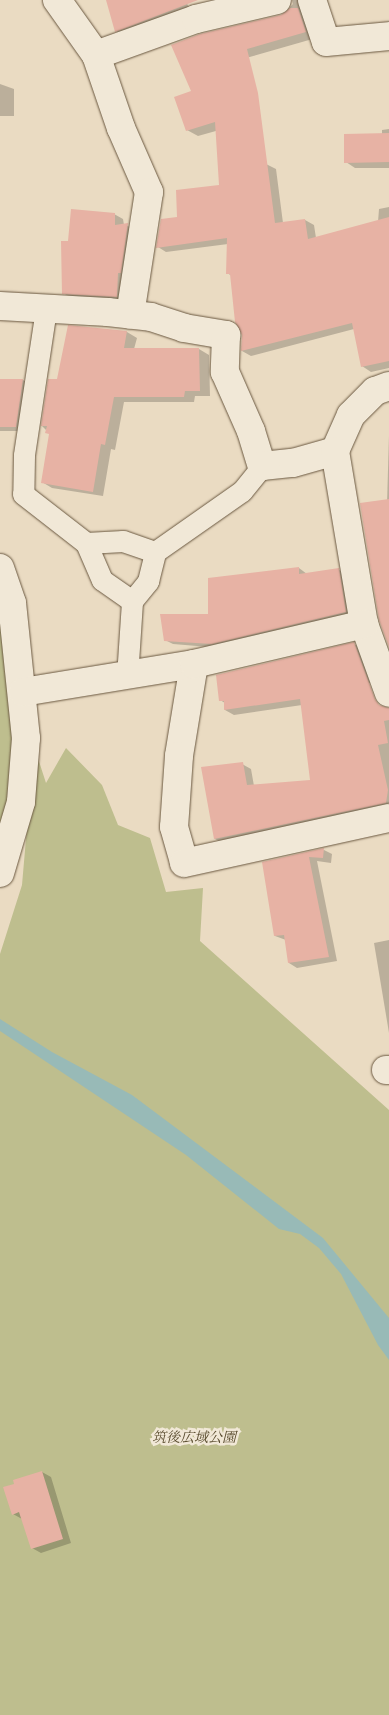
<!DOCTYPE html>
<html>
<head>
<meta charset="utf-8">
<style>
  body { margin:0 }
  #map { position:relative; width:389px; height:1715px; overflow:hidden; background:#eadbc2; font-family:Vollkorn,"Noto Serif JP",serif }
  div>[style] { position:absolute }
  [style*='--x'] { left:calc(var(--x)*1px); top:calc(var(--y)*1px); width:calc(var(--w)*1px); rotate:calc(var(--a)*1deg) }
  .green>* { inset:0; background:#bebe8e }
  .water>* { inset:0; background:#98bab7 }
  .shadow>* { inset:0; background:#0003 }
  .building>* { inset:0; background:#e7b2a4 }
  .roads { filter:drop-shadow(0 0 1px #6a5840) drop-shadow(0 0 1px #6a5840) }
  .service>* { height:21px; margin:-10.5px; padding:0 10.5px; transform-origin:10.5px; border-radius:10.5px; background:#f1e8d7 }
  .minor>* { height:28px; margin:-14px; padding:0 14px; transform-origin:14px; border-radius:14px; background:#f1e8d7 }
  span { translate:-50% -50%; white-space:nowrap; text-align:center; line-height:1.15; -webkit-text-stroke:5px #f1e8d7; paint-order:stroke }
  .park-label { font-size:14px; color:#584a2d; font-style:italic }
</style>
</head>
<body>
<div id="map">
  <div class="green">
    <i style="clip-path:polygon(0 601px,23px 744px,0 847px)"></i>
    <i style="clip-path:polygon(34px 746px,46px 783px,66px 748px,102px 785px,118px 825px,150px 838px,166px 892px,203px 888px,200px 941px,389px 1110px,389px 1715px,0 1715px,0 954px,22px 885px)"></i>
  </div>
  <div class="water">
    <i style="clip-path:polygon(0 1019px,52px 1052px,132px 1095px,323px 1238px,389px 1318px,389px 1360px,378px 1345px,341px 1274px,319px 1248px,300px 1234px,279px 1229px,186px 1155px,0 1031px)"></i>
  </div>
  <div class="shadow">
    <i style="clip-path:polygon(107px 0,186px 0,190px 12px,124px 36px,116px 31px)"></i>
    <i style="clip-path:polygon(292px 0,306px 0,316px 38px,246px 58px,234px 27px,281px 16px,293px 4px)"></i>
    <i style="clip-path:polygon(0 84px,14px 89px,14px 116px,0 116px)"></i>
    <i style="clip-path:polygon(176px 98px,230px 127px,198px 136px,187px 130px)"></i>
    <i style="clip-path:polygon(389px 129px,389px 168px,355px 168px,346px 162px,382px 134px,382px 130px)"></i>
    <i style="clip-path:polygon(266px 164px,276px 169px,283px 223px,305px 220px,314px 225px,316px 238px,378px 222px,379px 209px,389px 207px,389px 368px,371px 372px,362px 366px,354px 329px,251px 356px,242px 351px,243px 335px,232px 276px,227px 273px,228px 244px,166px 252px,158px 247px,178px 218px,221px 186px)"></i>
    <i style="clip-path:polygon(114px 214px,123px 219px,124px 225px,137px 229px,125px 302px,72px 298px,63px 293px,69px 242px)"></i>
    <i style="clip-path:polygon(69px 327px,127px 332px,137px 338px,134px 349px,199px 349px,209px 355px,210px 396px,195px 396px,194px 402px,124px 402px,115px 450px,111px 449px,103px 496px,52px 488px,42px 482px,50px 434px,42px 426px,58px 380px)"></i>
    <i style="clip-path:polygon(0 380px,23px 380px,31px 385px,24px 431px,0 431px)"></i>
    <i style="clip-path:polygon(389px 435px,389px 505px,387px 504px)"></i>
    <i style="clip-path:polygon(299px 568px,307px 574px,339px 570px,347px 574px,354px 616px,221px 648px,173px 644px,165px 640px)"></i>
    <i style="clip-path:polygon(354px 644px,363px 649px,374px 681px,343px 696px,389px 710px,389px 809px,224px 844px,215px 839px,242px 764px,251px 769px,254px 786px,311px 782px,302px 705px,234px 715px,225px 710px,225px 703px,220px 700px)"></i>
    <i style="clip-path:polygon(324px 850px,332px 854px,331px 863px,317px 861px,337px 961px,297px 968px,289px 963px,286px 940px,275px 936px,263px 863px)"></i>
    <i style="clip-path:polygon(389px 940px,389px 1033px,374px 943px)"></i>
    <i style="clip-path:polygon(42px 1472px,51px 1477px,71px 1543px,41px 1553px,32px 1548px,22px 1519px,13px 1514px)"></i>
  </div>
  <div class="building">
    <i style="clip-path:polygon(106px 0,198px 0,115px 32px)"></i>
    <i style="clip-path:polygon(290px 8px,298px 8px,306px 32px,247px 49px,258px 93px,275px 223px,305px 219px,308px 239px,389px 217px,389px 361px,361px 367px,352px 323px,241px 351px,242px 335px,235px 322px,230px 274px,226px 274px,227px 238px,156px 248px,161px 219px,177px 217px,176px 190px,219px 185px,215px 122px,186px 131px,174px 97px,191px 91px,171px 45px,200px 34px,281px 15px)"></i>
    <i style="clip-path:polygon(389px 133px,389px 162px,344px 163px,344px 134px)"></i>
    <i style="clip-path:polygon(71px 209px,115px 213px,115px 225px,128px 223px,121px 273px,118px 273px,117px 297px,62px 294px,61px 241px,68px 241px)"></i>
    <i style="clip-path:polygon(68px 325px,127px 331px,124px 348px,199px 348px,200px 391px,185px 391px,184px 397px,114px 397px,105px 445px,101px 444px,93px 492px,41px 483px,49px 434px,45px 433px,47px 426px,41px 426px,48px 379px,57px 379px)"></i>
    <i style="clip-path:polygon(0 379px,23px 379px,16px 427px,0 427px)"></i>
    <i style="clip-path:polygon(389px 499px,389px 647px,379px 620px,360px 503px)"></i>
    <i style="clip-path:polygon(299px 567px,299px 574px,339px 568px,346px 612px,212px 644px,164px 641px,160px 614px,208px 614px,208px 578px)"></i>
    <i style="clip-path:polygon(354px 642px,375px 699px,379px 705px,389px 708px,389px 720px,384px 721px,388px 743px,378px 745px,388px 790px,386px 803px,214px 839px,201px 767px,243px 762px,247px 785px,310px 780px,300px 699px,224px 710px,224px 701px,219px 701px,216px 675px)"></i>
    <i style="clip-path:polygon(324px 848px,323px 858px,309px 857px,329px 957px,288px 963px,284px 935px,274px 936px,262px 862px)"></i>
    <i style="clip-path:polygon(42px 1471px,63px 1539px,31px 1549px,19px 1512px,12px 1515px,3px 1487px,14px 1484px,13px 1480px)"></i>
  </div>
  <div class="roads">
    <div class="service">
      <i style="--x:46;--y:309;--w:148;--a:98.6"></i>
      <i style="--x:24;--y:455;--w:39;--a:91"></i>
      <i style="--x:23;--y:494;--w:80;--a:37.9"></i>
      <i style="--x:86;--y:543;--w:37;--a:-3"></i>
      <i style="--x:123;--y:541;--w:34;--a:19"></i>
      <i style="--x:86;--y:543;--w:40;--a:66.6"></i>
      <i style="--x:102;--y:580;--w:37;--a:35"></i>
      <i style="--x:127;--y:677;--w:76;--a:-86.2"></i>
      <i style="--x:132;--y:601;--w:26;--a:-51"></i>
      <i style="--x:148;--y:581;--w:30;--a:-76"></i>
      <i style="--x:155;--y:552;--w:106;--a:-35"></i>
      <i style="--x:242;--y:491;--w:32;--a:-51"></i>
    </div>
    <div class="minor">
      <i style="--x:57;--y:0;--w:67;--a:54.7"></i>
      <i style="--x:96;--y:55;--w:77;--a:71.1"></i>
      <i style="--x:121;--y:128;--w:70;--a:66.4"></i>
      <i style="--x:149;--y:192;--w:124;--a:98.8"></i>
      <i style="--x:312;--y:0;--w:44;--a:71.6"></i>
      <i style="--x:326;--y:42;--w:63;--a:-5.4"></i>
      <i style="--x:96;--y:55;--w:106;--a:-19.8"></i>
      <i style="--x:196;--y:19;--w:83;--a:-13.2"></i>
      <i style="--x:0;--y:306;--w:108;--a:3.2"></i>
      <i style="--x:108;--y:312;--w:43;--a:6.6"></i>
      <i style="--x:151;--y:317;--w:35;--a:18"></i>
      <i style="--x:184;--y:328;--w:43;--a:9.5"></i>
      <i style="--x:226;--y:335;--w:37;--a:92"></i>
      <i style="--x:225;--y:372;--w:64;--a:66.2"></i>
      <i style="--x:251;--y:431;--w:37;--a:73"></i>
      <i style="--x:262;--y:466;--w:31;--a:-6"></i>
      <i style="--x:293;--y:463;--w:44;--a:-15.9"></i>
      <i style="--x:389;--y:386;--w:15;--a:160"></i>
      <i style="--x:375;--y:391;--w:34;--a:135"></i>
      <i style="--x:351;--y:415;--w:39;--a:114"></i>
      <i style="--x:335;--y:451;--w:175;--a:80.5"></i>
      <i style="--x:364;--y:624;--w:73;--a:70.1"></i>
      <i style="--x:0;--y:568;--w:37;--a:71"></i>
      <i style="--x:12;--y:603;--w:136;--a:84.1"></i>
      <i style="--x:26;--y:738;--w:64;--a:94.5"></i>
      <i style="--x:21;--y:802;--w:74;--a:106.5"></i>
      <i style="--x:194;--y:664;--w:93;--a:99.3"></i>
      <i style="--x:179;--y:756;--w:71;--a:94"></i>
      <i style="--x:174;--y:827;--w:37;--a:74"></i>
      <i style="--x:184;--y:863;--w:210;--a:-12.4"></i>
      <i style="--x:23;--y:692;--w:173;--a:-9.3"></i>
      <i style="--x:194;--y:664;--w:175;--a:-13.2"></i>
      <i style="--x:386;--y:1070;--w:3;--a:0"></i>
    </div>
  </div>
  <div class="park-label">
    <span style="left:194px;top:1439px">筑後広域公園</span>
  </div>
</div>
</body>
</html>
